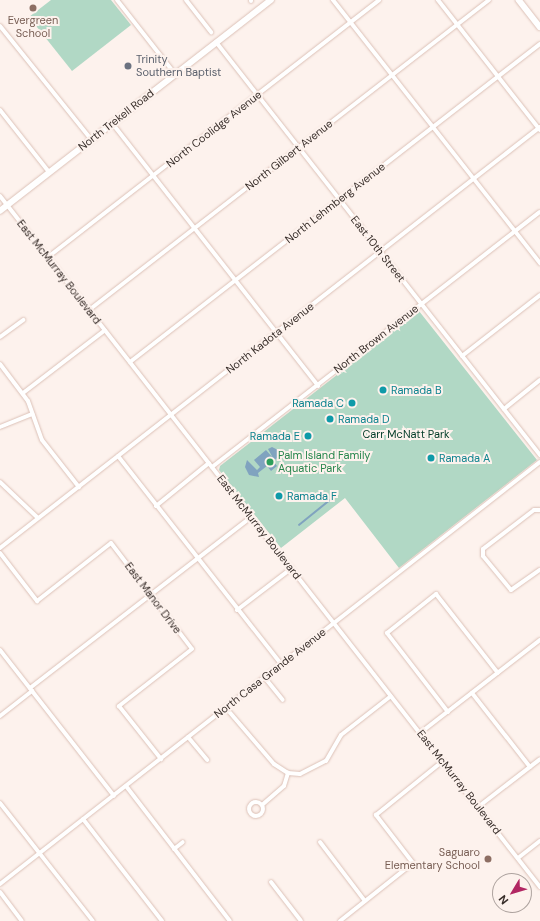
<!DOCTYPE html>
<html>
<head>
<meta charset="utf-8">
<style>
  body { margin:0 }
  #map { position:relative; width:540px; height:921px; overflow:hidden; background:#fdf2ed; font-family:"DM Sans",sans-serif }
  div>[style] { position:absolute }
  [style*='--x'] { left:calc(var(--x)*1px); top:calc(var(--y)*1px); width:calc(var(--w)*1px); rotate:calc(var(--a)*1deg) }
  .green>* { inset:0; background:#b1d8c5 }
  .water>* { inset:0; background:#80a3bf }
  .stream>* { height:1.5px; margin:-0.75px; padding:0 0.75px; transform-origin:0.75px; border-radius:0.75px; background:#80a3bf }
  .roads { filter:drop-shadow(0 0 1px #dcc1b7) drop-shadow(0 0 1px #dcc1b7) }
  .minor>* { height:4px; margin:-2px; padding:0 2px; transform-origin:2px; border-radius:2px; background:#fff }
  .minor>.ring { margin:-2px; padding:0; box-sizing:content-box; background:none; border:4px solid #fff; border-radius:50% }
  .major>* { height:5.5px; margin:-2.75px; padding:0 2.75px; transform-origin:2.75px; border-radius:2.75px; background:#fff }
  .dots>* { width:11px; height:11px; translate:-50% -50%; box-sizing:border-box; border:2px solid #fdf2ed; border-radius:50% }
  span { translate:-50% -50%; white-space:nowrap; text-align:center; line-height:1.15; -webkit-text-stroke:4px #fdf2ed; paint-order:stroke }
  .education-label { font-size:11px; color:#785e54 }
  .right { translate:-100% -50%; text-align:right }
  .worship-label { font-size:11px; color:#5b616d }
  .left { translate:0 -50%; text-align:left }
  .street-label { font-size:11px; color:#372d29 }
  .culture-label { font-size:11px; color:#0d838f }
  .park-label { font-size:11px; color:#003b27 }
  .leisure-label { font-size:11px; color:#27864d }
  .north { position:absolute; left:492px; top:873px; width:40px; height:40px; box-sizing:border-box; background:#fdf2ed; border:1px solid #aea39f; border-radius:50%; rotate:232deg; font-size:11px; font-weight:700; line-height:16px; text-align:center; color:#372d29 }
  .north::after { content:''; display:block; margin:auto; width:14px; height:18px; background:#b22763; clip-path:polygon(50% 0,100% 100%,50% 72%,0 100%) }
</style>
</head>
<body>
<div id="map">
  <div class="green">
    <i style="clip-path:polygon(51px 0,111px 0,131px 25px,72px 71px,29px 17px)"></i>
    <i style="clip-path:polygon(419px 311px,537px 460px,399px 568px,345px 498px,281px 548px,219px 470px,220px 466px)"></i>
  </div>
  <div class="water">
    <i style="clip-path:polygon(272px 447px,284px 453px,273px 461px,277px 466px,271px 471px,267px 466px,258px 473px,259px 477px,249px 475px,245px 467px,247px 460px,257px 470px,260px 467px,254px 460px,266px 450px,273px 458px,268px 449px)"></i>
  </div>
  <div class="stream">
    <i style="--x:299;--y:525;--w:46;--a:-38.9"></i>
  </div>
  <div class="roads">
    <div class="minor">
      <i style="--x:117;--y:0;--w:94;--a:51.9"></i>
      <i style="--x:186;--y:0;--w:41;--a:52"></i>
      <i style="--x:251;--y:0;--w:1;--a:90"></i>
      <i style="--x:333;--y:0;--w:335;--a:51.8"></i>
      <i style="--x:438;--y:0;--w:165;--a:51.9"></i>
      <i style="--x:0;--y:26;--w:145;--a:51.2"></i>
      <i style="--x:216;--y:42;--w:525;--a:51.89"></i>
      <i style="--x:0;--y:110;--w:79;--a:51.7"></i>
      <i style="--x:112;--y:123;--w:334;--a:51.9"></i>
      <i style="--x:0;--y:196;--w:877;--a:51.99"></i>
      <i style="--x:48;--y:257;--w:419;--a:-37.8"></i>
      <i style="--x:89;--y:310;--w:506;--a:-37.78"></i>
      <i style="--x:0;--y:337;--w:29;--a:-36"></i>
      <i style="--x:462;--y:356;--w:99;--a:-38"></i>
      <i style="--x:130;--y:362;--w:519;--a:-37.8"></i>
      <i style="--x:0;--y:364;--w:46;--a:52.9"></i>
      <i style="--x:28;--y:401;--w:41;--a:70.3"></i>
      <i style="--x:42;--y:440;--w:60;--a:51.8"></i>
      <i style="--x:23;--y:393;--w:103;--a:-37.5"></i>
      <i style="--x:504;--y:409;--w:46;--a:-38.9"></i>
      <i style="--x:0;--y:427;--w:35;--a:-22"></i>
      <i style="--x:118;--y:456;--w:266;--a:51.9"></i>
      <i style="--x:212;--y:467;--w:415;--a:-37.9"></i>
      <i style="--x:0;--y:482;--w:52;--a:43.5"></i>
      <i style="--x:156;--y:506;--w:68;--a:-39.1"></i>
      <i style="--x:540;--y:510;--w:6;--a:180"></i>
      <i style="--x:534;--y:510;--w:64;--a:142.6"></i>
      <i style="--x:483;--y:549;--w:7;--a:90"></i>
      <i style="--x:483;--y:556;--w:44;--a:50.5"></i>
      <i style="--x:511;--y:590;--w:35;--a:-35"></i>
      <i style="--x:0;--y:548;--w:685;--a:-37.94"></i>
      <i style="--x:0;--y:553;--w:61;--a:52.4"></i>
      <i style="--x:37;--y:601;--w:94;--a:-38.1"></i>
      <i style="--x:111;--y:543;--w:133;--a:52.6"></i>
      <i style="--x:192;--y:649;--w:93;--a:142"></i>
      <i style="--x:119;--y:706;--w:68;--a:51.6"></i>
      <i style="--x:237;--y:610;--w:69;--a:-37.4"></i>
      <i style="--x:0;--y:650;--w:185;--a:52"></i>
      <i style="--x:265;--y:678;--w:28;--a:51"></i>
      <i style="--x:30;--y:688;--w:279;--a:-37.7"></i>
      <i style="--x:472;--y:693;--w:94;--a:51.9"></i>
      <i style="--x:226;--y:708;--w:74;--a:49.4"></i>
      <i style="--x:274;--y:764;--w:17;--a:33"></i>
      <i style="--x:288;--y:773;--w:12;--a:5"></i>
      <i style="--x:300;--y:774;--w:29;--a:-27"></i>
      <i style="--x:326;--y:761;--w:30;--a:-60"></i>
      <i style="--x:341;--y:735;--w:63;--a:-38"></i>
      <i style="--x:448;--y:712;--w:100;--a:-127.7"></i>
      <i style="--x:387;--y:633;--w:63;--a:-38.5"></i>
      <i style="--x:436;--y:594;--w:100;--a:51.9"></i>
      <i style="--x:0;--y:716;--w:41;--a:-38"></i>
      <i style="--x:420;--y:733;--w:152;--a:-37.8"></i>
      <i style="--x:188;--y:737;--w:30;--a:50"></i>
      <i style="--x:126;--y:786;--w:170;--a:52.4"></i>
      <i class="ring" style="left:249px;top:802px;width:10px;height:10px"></i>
      <i style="--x:0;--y:803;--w:150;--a:51.8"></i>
      <i style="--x:262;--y:805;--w:29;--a:-41"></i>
      <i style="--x:284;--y:786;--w:14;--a:-73"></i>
      <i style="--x:478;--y:807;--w:78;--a:-37.7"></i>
      <i style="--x:83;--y:819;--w:129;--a:52.2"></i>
      <i style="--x:320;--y:842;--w:74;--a:52.7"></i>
      <i style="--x:174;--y:849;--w:11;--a:-38"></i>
      <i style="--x:518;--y:858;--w:28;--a:-38"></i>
      <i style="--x:271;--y:882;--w:49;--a:52.4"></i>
      <i style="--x:0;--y:884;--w:685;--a:-38.01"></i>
      <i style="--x:0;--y:892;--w:36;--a:53"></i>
      <i style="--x:340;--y:921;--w:93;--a:-38.5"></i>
      <i style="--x:413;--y:863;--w:61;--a:-127.6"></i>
      <i style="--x:376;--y:815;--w:86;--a:-38.9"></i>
    </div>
    <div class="major">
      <i style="--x:519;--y:0;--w:34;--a:52"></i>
      <i style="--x:0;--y:211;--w:343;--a:-37.9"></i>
    </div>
  </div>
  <div class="dots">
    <i style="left:33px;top:8px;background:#8d6e63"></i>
    <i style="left:128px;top:66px;background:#6b7280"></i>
    <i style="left:383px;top:390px;background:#0f9aa8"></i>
    <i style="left:352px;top:403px;background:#0f9aa8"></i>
    <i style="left:330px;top:419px;background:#0f9aa8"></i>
    <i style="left:308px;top:436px;background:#0f9aa8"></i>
    <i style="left:431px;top:458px;background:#0f9aa8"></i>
    <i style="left:270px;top:462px;background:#2e9e5b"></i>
    <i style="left:279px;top:496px;background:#0f9aa8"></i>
    <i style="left:488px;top:859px;background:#8d6e63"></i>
  </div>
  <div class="education-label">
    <span style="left:33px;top:27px">Evergreen<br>School</span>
    <span class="right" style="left:480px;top:859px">Saguaro<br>Elementary School</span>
  </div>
  <div class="worship-label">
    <span class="left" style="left:136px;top:66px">Trinity<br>Southern Baptist</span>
  </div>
  <div class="street-label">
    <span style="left:116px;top:120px;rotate:-38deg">North Trekell Road</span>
    <span style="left:214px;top:129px;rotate:-38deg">North Coolidge Avenue</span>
    <span style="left:289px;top:155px;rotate:-38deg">North Gilbert Avenue</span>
    <span style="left:335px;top:203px;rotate:-38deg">North Lehmberg Avenue</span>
    <span style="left:378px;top:249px;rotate:52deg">East 10th Street</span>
    <span style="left:59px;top:272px;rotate:52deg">East McMurray Boulevard</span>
    <span style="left:270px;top:338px;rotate:-38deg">North Kadota Avenue</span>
    <span style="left:376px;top:339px;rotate:-38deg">North Brown Avenue</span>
    <span style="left:259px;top:527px;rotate:52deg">East McMurray Boulevard</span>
    <span style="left:153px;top:598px;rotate:53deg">East Manor Drive</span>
    <span style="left:270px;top:673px;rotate:-38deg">North Casa Grande Avenue</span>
    <span style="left:459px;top:782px;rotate:52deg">East McMurray Boulevard</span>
  </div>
  <div class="culture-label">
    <span class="left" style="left:391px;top:390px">Ramada B</span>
    <span class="right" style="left:344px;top:403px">Ramada C</span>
    <span class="left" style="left:338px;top:419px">Ramada D</span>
    <span class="right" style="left:300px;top:436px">Ramada E</span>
    <span class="left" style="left:439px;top:458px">Ramada A</span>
    <span class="left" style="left:287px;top:496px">Ramada F</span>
  </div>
  <div class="park-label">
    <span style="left:406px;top:434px">Carr McNatt Park</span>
  </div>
  <div class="leisure-label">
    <span class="left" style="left:278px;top:462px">Palm Island Family<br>Aquatic Park</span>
  </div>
  <div class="north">N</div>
</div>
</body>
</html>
